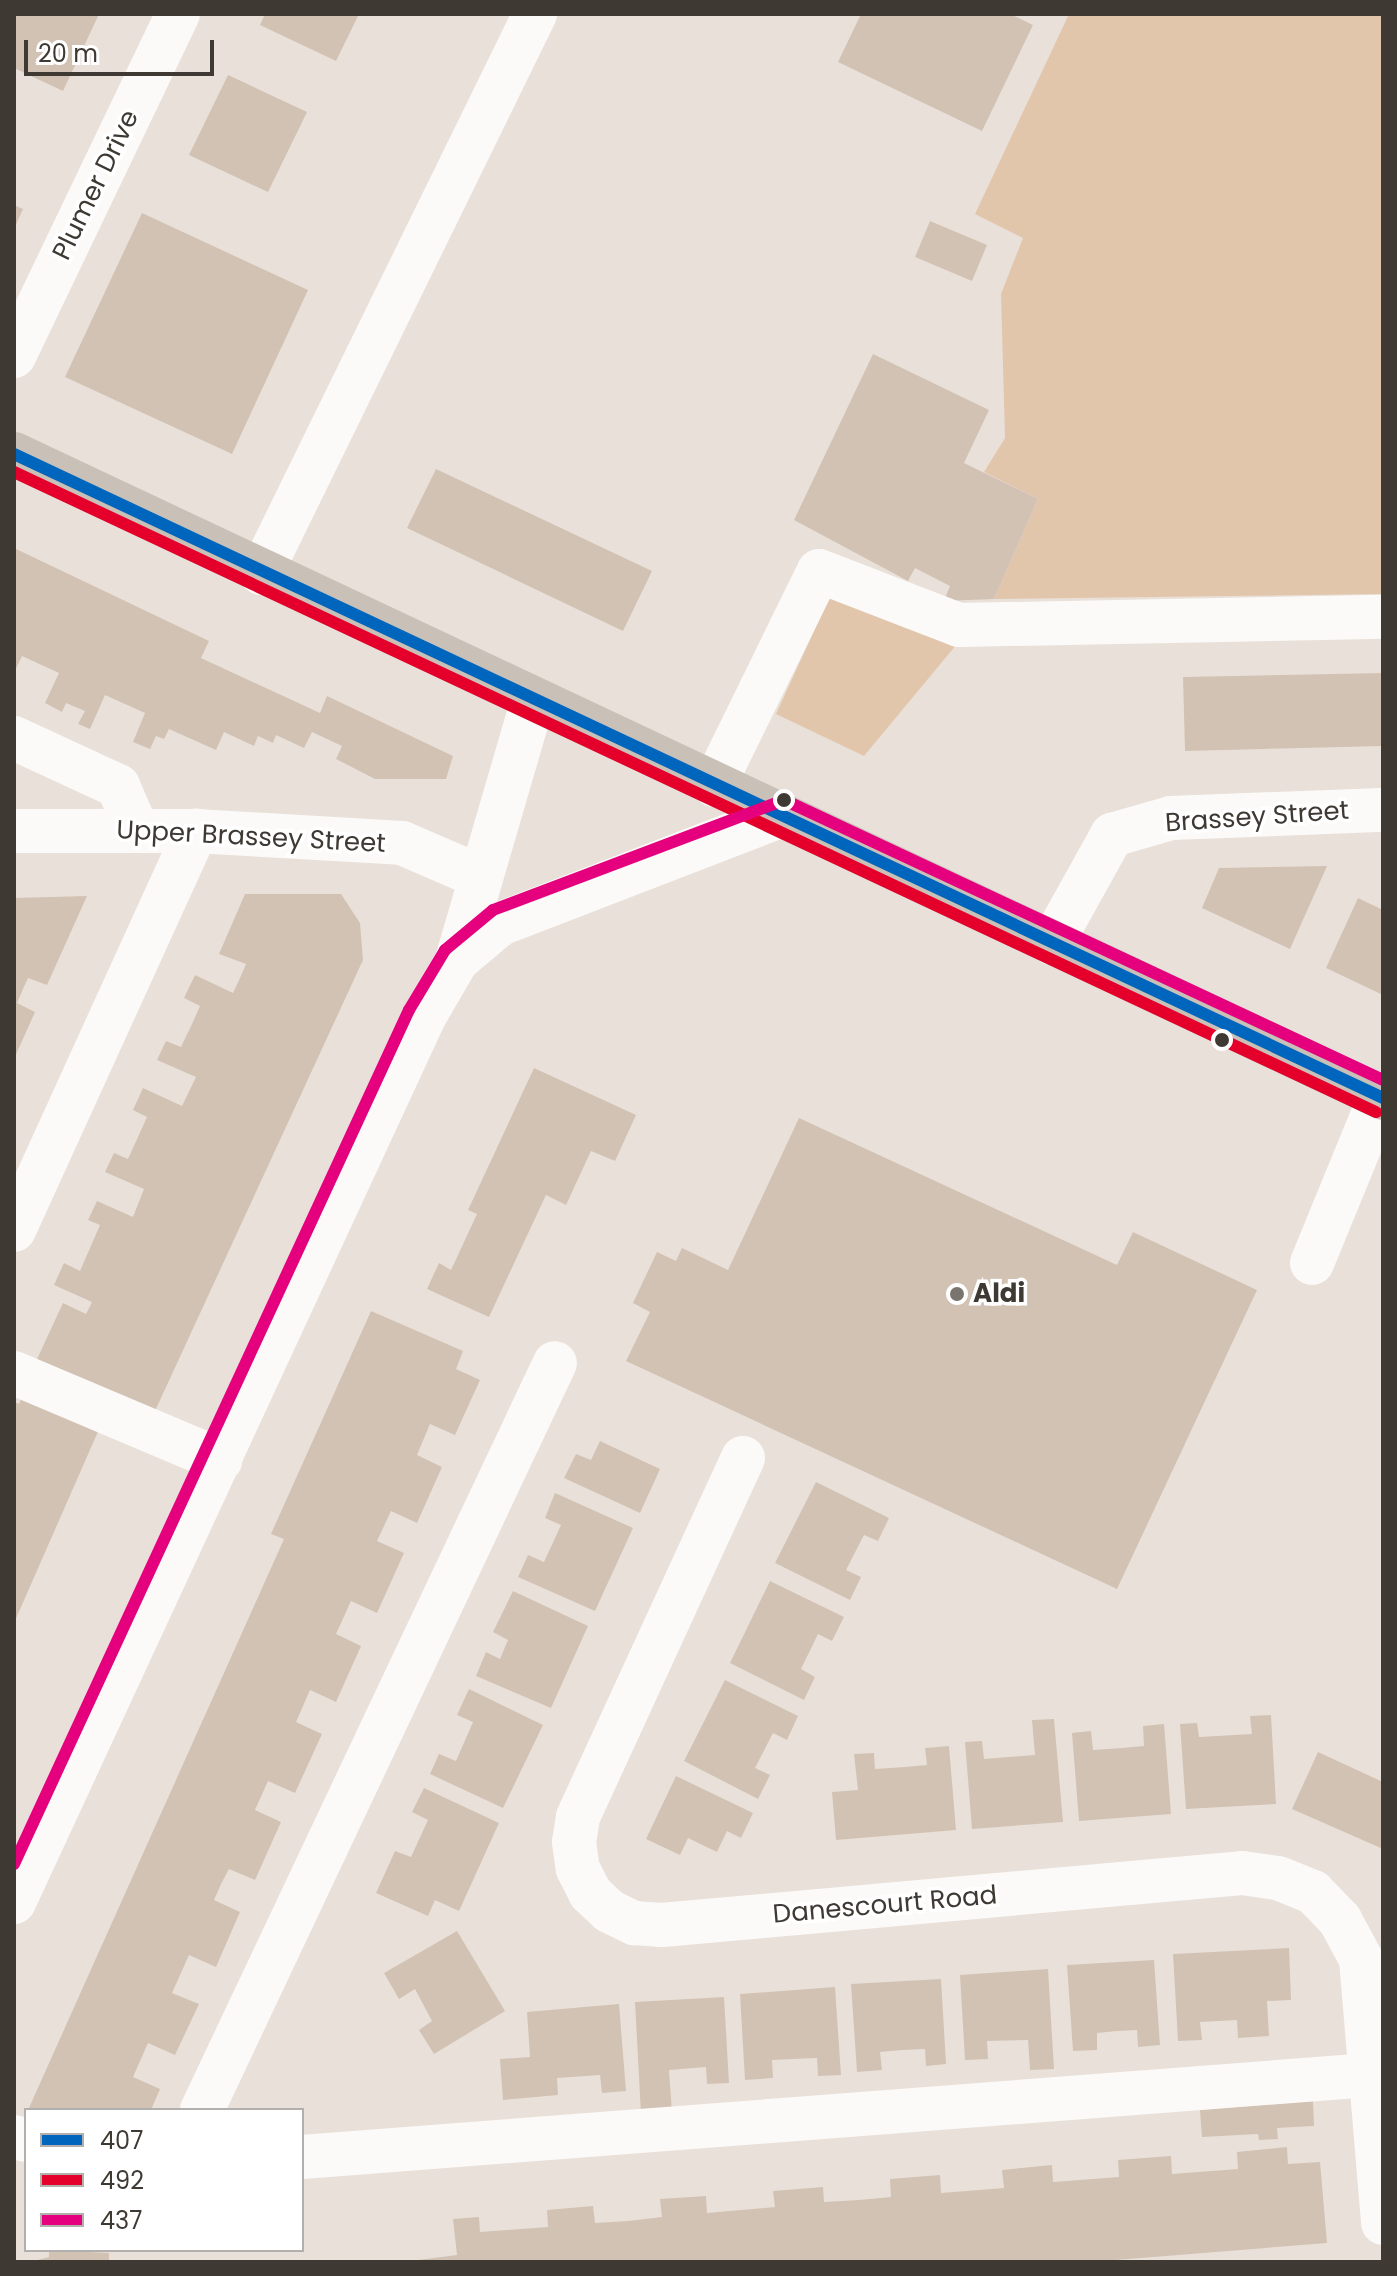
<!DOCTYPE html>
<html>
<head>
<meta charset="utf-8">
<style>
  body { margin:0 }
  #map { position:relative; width:1397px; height:2276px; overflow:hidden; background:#e9e1d9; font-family:Poppins,sans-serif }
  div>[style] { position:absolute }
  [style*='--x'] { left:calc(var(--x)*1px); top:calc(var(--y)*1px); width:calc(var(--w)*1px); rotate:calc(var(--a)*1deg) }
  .green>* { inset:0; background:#e2c6ac }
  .building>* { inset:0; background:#d2c2b4 }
  .minor>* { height:44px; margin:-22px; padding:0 22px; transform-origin:22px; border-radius:22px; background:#fcfaf9 }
  .major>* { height:44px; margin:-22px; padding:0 22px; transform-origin:22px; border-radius:22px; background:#c9c1b8 }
  .bus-1>* { height:12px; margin:-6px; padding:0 6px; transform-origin:6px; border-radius:6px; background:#0065bd }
  .bus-2>* { height:12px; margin:-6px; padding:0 6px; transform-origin:6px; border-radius:6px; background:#e4002b }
  .bus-3>* { height:12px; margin:-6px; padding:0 6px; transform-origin:6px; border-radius:6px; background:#e5007d }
  .dots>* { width:22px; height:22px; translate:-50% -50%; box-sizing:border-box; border:4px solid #fff; border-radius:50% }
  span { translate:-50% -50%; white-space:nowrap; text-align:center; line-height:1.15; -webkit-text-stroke:7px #fff; paint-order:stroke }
  .street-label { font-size:26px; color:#3f3934 }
  .poi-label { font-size:26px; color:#3f3934; font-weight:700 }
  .left { translate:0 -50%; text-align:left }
  .frame { position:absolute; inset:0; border:16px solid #3f3934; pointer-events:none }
  .legend { position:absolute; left:24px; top:2108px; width:280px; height:144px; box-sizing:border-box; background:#fff; border:2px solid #b2b0ae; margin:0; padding:10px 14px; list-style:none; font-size:24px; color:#3f3934 }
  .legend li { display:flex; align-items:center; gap:16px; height:40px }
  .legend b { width:40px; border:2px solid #b2b0ae }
  .scale { position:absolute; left:24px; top:40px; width:190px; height:36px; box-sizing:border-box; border:4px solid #3f3934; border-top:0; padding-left:10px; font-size:24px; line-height:28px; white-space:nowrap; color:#3f3934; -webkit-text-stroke:6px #fff; paint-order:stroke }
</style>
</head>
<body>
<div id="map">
  <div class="green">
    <i style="clip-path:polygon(1069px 14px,1383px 14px,1383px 594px,994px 599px,1038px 499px,984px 472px,1005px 438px,1001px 294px,1023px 238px,975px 214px)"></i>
    <i style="clip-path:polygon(831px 594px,962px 638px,864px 756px,776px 714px)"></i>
  </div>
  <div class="building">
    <i style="clip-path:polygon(14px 14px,99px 14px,63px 91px,14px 68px)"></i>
    <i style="clip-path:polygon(265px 14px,359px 14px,336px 61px,260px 25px)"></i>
    <i style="clip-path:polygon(861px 14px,1010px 14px,1033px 25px,982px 131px,838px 62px)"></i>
    <i style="clip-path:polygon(228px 75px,307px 112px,268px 192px,189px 155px)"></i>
    <i style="clip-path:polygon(14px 205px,23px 209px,14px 229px)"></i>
    <i style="clip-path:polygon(142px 213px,308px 290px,232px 454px,65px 377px)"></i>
    <i style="clip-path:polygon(930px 221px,987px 245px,972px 281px,915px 257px)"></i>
    <i style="clip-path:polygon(873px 354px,989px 410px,964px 463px,1038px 499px,994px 599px,944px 601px,950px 586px,915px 568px,908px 581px,794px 520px)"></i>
    <i style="clip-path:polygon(436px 469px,652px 571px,623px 631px,407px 528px)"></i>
    <i style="clip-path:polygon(14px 548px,209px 641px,201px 658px,320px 713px,327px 696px,453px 756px,446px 779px,375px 779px,336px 759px,342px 746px,312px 732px,304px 748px,276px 735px,273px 743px,258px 736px,254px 746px,224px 732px,216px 750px,169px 729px,164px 739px,156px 736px,150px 749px,133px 742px,145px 713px,105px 695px,90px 729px,78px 724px,85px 711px,66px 703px,62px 712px,45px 703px,59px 673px,22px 656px,14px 673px)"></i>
    <i style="clip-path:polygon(1383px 673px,1383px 746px,1185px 751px,1183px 677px)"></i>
    <i style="clip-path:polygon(1327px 866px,1290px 949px,1202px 908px,1219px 868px)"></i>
    <i style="clip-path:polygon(245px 894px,341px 894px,360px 923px,363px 960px,149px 1424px,32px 1370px,63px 1303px,86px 1314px,92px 1302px,54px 1285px,64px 1263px,80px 1271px,100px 1225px,88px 1220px,97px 1201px,133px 1217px,144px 1189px,105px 1172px,114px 1153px,128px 1159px,147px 1117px,133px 1110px,143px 1088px,182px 1106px,196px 1077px,157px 1060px,166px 1041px,181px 1047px,192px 1024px,200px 1006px,184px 998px,195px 975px,233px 993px,240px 978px,246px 964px,219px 954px)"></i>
    <i style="clip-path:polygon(87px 896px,47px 985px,28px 978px,23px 989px,17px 1003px,35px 1012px,14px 1059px,14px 898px)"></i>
    <i style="clip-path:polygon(1358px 898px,1383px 910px,1383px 995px,1326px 968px)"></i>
    <i style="clip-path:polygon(534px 1068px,636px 1115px,615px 1161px,591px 1151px,566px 1205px,546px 1195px,489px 1317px,427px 1289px,439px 1263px,451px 1270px,477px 1214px,468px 1210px)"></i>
    <i style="clip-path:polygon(799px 1118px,1117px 1265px,1133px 1232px,1257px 1290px,1117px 1589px,626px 1361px,650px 1312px,633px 1303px,657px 1252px,676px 1261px,682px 1248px,728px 1270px)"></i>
    <i style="clip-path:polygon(371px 1311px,463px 1351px,456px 1369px,480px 1380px,455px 1435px,430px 1424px,417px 1455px,442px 1467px,417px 1523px,391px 1511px,377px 1541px,404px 1553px,377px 1613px,351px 1601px,336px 1634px,361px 1646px,336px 1702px,310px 1690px,296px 1722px,322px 1734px,295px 1793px,268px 1781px,255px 1810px,281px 1822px,255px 1880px,229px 1869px,221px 1884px,214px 1900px,240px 1912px,216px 1967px,189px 1955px,172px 1993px,199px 2004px,175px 2055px,148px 2043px,133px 2077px,160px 2089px,151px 2110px,28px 2110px,284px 1539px,271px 1534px)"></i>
    <i style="clip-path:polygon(28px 1384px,104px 1418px,14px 1623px,14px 1402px,19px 1404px)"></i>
    <i style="clip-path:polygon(600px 1441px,660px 1469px,640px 1513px,564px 1478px,576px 1454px,591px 1460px)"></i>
    <i style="clip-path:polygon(816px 1482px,889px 1518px,878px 1541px,864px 1535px,846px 1570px,861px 1577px,850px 1600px,775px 1563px)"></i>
    <i style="clip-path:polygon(555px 1493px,633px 1528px,595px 1611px,518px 1577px,528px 1555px,544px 1562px,561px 1525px,545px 1518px)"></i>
    <i style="clip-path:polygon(770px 1581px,844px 1617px,832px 1641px,818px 1634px,801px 1669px,815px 1677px,804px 1700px,730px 1663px)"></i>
    <i style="clip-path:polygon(513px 1591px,588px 1626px,551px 1708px,476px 1676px,486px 1652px,500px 1659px,508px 1640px,493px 1632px)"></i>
    <i style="clip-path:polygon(725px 1680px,798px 1716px,787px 1740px,773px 1733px,755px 1768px,770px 1775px,758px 1799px,684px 1761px)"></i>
    <i style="clip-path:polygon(469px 1689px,543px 1725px,503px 1808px,430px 1774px,439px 1754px,456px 1761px,473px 1722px,457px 1715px)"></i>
    <i style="clip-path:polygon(1271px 1715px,1276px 1804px,1186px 1809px,1180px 1724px,1197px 1723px,1199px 1737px,1252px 1734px,1250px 1716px)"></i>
    <i style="clip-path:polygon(1054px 1719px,1063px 1822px,972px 1829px,965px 1742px,982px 1741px,984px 1759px,1035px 1755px,1032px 1720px)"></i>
    <i style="clip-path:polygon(1164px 1724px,1171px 1814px,1079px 1821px,1072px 1733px,1091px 1731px,1093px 1750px,1122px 1748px,1144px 1746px,1143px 1726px)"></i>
    <i style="clip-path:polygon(949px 1746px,956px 1830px,836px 1840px,832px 1792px,858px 1790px,854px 1754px,874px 1753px,875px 1769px,905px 1767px,927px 1765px,925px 1748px)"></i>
    <i style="clip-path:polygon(1318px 1752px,1383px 1782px,1383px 1849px,1292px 1809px)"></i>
    <i style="clip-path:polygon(676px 1776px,753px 1813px,741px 1838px,727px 1831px,717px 1852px,688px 1838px,680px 1855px,646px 1839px)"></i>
    <i style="clip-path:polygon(424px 1788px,499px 1823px,459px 1911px,435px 1900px,428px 1916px,376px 1893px,395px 1851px,411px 1857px,428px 1820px,412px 1812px)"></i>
    <i style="clip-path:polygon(457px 1931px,505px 2011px,434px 2054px,419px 2030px,432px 2021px,415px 1989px,399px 1999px,384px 1973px)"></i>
    <i style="clip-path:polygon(1289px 1948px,1291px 2000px,1267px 2001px,1269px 2036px,1238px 2038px,1237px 2020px,1218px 2021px,1200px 2022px,1202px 2040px,1178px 2041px,1173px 1954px)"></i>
    <i style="clip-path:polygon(1154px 1960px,1160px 2045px,1138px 2047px,1137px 2030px,1117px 2031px,1097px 2033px,1097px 2050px,1073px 2051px,1067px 1965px)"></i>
    <i style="clip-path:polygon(1048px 1969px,1054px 2069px,1030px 2070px,1028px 2040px,987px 2041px,988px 2059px,965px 2060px,960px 1975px)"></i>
    <i style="clip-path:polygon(941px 1979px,946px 2064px,926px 2066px,925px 2049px,902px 2050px,880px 2052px,882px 2070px,857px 2072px,851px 1984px)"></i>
    <i style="clip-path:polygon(835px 1987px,841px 2075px,818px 2076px,817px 2058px,792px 2059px,772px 2060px,773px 2078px,745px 2080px,740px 1994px)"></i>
    <i style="clip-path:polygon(724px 1997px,729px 2083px,707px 2084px,706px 2067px,669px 2070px,672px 2112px,641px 2114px,635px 2002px)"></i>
    <i style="clip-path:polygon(619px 2004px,626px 2091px,602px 2093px,600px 2075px,557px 2078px,558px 2095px,503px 2100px,500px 2059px,530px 2057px,527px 2012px)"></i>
    <i style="clip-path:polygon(1313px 2101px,1314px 2126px,1277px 2128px,1278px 2139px,1259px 2140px,1258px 2134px,1202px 2137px,1200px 2110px)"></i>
    <i style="clip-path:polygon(1287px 2147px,1288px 2164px,1320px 2162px,1327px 2243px,1091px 2262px,402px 2262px,457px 2255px,453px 2219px,479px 2217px,480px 2232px,548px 2227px,547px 2210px,593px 2206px,595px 2223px,628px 2221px,662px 2217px,660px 2199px,706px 2196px,707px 2213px,775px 2207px,773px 2191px,823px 2187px,824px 2202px,859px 2200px,891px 2197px,890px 2179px,940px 2175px,941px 2193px,1004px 2188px,1002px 2170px,1052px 2165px,1053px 2182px,1119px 2177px,1118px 2160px,1171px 2156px,1172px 2174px,1238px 2169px,1237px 2152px)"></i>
    <i style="clip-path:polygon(49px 2250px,109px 2253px,109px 2262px,30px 2262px,49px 2257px)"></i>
  </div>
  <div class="minor">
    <i style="--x:14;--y:356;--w:379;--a:-64.4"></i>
    <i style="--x:261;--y:573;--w:623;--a:-63.89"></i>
    <i style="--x:14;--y:738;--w:115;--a:24.8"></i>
    <i style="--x:118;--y:786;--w:48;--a:66.6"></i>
    <i style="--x:714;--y:785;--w:238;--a:-63.9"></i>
    <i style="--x:819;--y:571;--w:150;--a:21.1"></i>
    <i style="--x:959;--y:625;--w:424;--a:-1.1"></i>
    <i style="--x:14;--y:831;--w:182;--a:0"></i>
    <i style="--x:196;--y:831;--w:206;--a:3.3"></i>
    <i style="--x:402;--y:843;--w:86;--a:23.3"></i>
    <i style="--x:1052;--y:943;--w:124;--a:-60.9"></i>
    <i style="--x:1112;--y:835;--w:61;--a:-16.1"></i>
    <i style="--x:1171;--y:818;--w:212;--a:-2.2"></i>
    <i style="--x:457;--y:960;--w:56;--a:-39.9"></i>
    <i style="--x:500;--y:924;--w:300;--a:-21.1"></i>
    <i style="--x:14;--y:1230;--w:439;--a:-65.5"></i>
    <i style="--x:1312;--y:1263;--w:179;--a:-67.7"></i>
    <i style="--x:14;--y:1373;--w:224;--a:22.9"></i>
    <i style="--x:743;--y:1458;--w:395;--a:114.7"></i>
    <i style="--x:578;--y:1817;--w:25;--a:99"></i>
    <i style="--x:574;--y:1842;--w:27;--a:82"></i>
    <i style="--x:578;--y:1869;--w:27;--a:63"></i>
    <i style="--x:590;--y:1893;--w:26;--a:43"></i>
    <i style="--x:609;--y:1911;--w:28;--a:26"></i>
    <i style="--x:634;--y:1923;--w:28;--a:4"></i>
    <i style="--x:662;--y:1925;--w:582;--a:-5.12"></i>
    <i style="--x:1242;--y:1873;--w:36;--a:8"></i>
    <i style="--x:1278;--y:1878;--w:38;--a:22"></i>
    <i style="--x:1313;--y:1892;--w:39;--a:46"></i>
    <i style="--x:1340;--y:1920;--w:44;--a:61.7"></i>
    <i style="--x:1361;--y:1959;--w:265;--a:85.2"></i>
    <i style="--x:14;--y:1902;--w:975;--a:-65.14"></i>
    <i style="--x:424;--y:1017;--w:66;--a:-59.9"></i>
    <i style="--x:457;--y:960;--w:271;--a:-73.7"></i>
    <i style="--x:202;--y:2110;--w:826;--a:-64.71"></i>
    <i style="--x:14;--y:2137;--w:12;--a:14"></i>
    <i style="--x:302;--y:2157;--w:1084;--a:-4.39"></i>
  </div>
  <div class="major">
    <i style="--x:14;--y:454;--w:1513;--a:25.19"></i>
  </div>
  <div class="bus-1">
    <i style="--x:14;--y:454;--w:1513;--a:25.19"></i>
  </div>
  <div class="bus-2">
    <i style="--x:14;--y:472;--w:1505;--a:25.17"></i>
  </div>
  <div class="bus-3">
    <i style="--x:14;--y:1864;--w:941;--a:-65.18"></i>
    <i style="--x:409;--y:1010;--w:70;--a:-59"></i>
    <i style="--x:445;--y:950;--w:62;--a:-39.8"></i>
    <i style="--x:493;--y:910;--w:311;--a:-20.7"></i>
    <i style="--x:784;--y:800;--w:661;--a:25.05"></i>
  </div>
  <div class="dots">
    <i style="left:784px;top:800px;background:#3f3934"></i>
    <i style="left:1222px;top:1040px;background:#3f3934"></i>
    <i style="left:957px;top:1294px;background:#7a746e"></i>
  </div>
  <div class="street-label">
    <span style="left:96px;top:185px;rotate:-64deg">Plumer Drive</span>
    <span style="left:1257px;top:817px;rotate:-4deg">Brassey Street</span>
    <span style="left:251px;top:837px;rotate:3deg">Upper Brassey Street</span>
    <span style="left:885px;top:1905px;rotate:-5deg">Danescourt Road</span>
  </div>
  <div class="poi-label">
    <span class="left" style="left:973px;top:1294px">Aldi</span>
  </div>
  <div class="frame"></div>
  <ul class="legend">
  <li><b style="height:10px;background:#0065bd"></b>407</li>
  <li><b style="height:10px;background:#e4002b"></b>492</li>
  <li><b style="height:10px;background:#e5007d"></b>437</li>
  </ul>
  <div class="scale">20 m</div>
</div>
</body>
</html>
